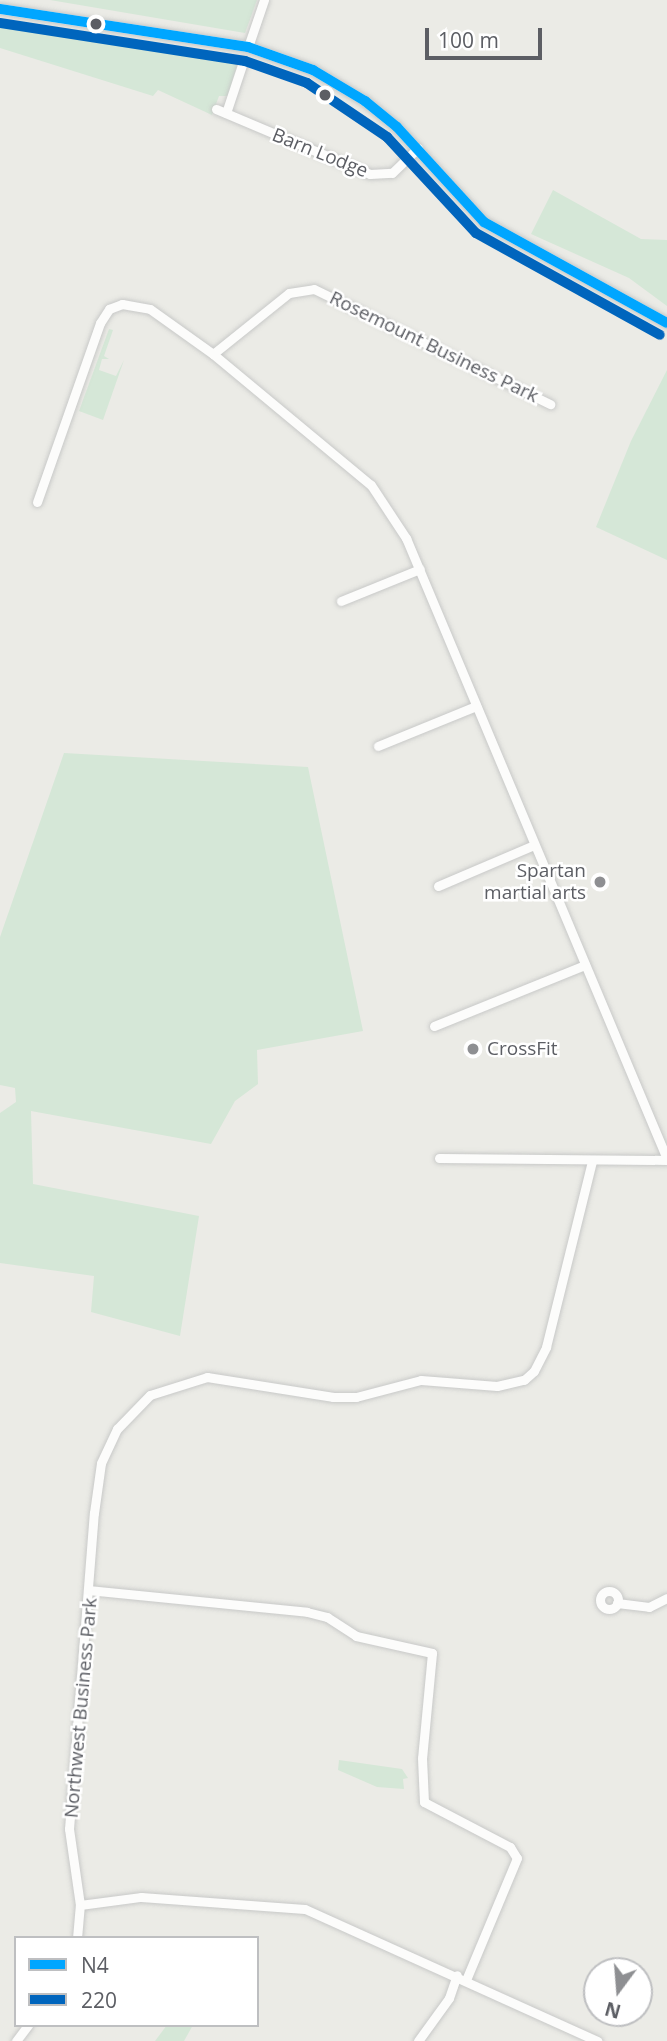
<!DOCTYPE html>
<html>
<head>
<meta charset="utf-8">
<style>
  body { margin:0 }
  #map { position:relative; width:667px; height:2041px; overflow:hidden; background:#ebebe6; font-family:"Open Sans",sans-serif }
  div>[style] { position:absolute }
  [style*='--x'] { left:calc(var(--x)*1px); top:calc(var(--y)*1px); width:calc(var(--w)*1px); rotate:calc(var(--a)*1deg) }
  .green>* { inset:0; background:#d5e7d7 }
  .roads { filter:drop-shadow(0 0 2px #c8c9c8) drop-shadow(0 0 2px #c8c9c8) }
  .minor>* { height:9px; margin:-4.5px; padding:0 4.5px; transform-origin:4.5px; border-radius:4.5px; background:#fcfcfb }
  .minor>.ring { margin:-4.5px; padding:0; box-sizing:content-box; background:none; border:9px solid #fcfcfb; border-radius:50% }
  .tertiary>* { height:10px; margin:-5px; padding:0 5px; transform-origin:5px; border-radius:5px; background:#fcfcfb }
  .bus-1>* { height:10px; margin:-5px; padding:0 5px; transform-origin:5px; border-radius:5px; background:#00a6ff }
  .bus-2>* { height:10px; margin:-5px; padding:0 5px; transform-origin:5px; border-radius:5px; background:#0065bd }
  .dots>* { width:19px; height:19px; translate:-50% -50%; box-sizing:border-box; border:4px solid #fff; border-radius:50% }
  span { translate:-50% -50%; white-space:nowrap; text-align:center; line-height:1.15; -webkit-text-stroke:5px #fff; paint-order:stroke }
  .street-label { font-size:19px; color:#5c5e64 }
  .poi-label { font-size:19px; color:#5c5e64 }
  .right { translate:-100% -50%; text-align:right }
  .left { translate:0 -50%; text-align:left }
  .legend { position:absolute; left:14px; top:1936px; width:245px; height:91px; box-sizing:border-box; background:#fff; border:2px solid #bebfc1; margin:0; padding:9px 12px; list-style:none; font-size:21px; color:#5c5e64 }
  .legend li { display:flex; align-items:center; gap:14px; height:35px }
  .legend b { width:35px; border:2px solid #bebfc1 }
  .north { position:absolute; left:583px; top:1957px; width:70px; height:70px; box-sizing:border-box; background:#fff; border:2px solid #bebfc1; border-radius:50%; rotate:196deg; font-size:19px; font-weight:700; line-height:28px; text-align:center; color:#5c5e64 }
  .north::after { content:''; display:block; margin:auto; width:24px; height:32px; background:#8e8f92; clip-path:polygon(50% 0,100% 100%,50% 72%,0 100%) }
  .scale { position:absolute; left:425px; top:28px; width:117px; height:32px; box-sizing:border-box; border:4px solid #5c5e64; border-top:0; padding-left:9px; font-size:21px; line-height:24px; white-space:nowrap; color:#5c5e64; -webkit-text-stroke:5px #fff; paint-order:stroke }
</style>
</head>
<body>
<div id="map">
  <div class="green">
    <i style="clip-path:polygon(50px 0,257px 0,245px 33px)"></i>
    <i style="clip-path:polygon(0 25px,238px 62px,228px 96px,219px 96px,212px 115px,158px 90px,153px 96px,0 48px)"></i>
    <i style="clip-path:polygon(553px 190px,641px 239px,667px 240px,667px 306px,629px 278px,531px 234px)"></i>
    <i style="clip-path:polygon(109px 329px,113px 330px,104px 356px,109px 359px,102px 359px,99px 370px,116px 376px,124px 360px,103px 420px,79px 411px)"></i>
    <i style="clip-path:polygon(667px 370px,667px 560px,596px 527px,631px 441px)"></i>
    <i style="clip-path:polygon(64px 753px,308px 767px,363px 1031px,257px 1050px,258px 1084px,235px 1101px,211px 1144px,31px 1111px,33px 1184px,199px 1216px,180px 1336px,91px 1312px,94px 1276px,0 1263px,0 1113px,16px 1102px,15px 1088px,0 1085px,0 937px)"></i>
    <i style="clip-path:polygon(339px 1760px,402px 1769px,408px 1778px,403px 1779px,404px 1789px,377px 1787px,338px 1770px)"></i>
    <i style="clip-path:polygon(167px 2025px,193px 2025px,184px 2041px,155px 2041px)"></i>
  </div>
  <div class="roads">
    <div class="minor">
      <i style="--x:248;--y:47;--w:50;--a:-71.2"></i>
      <i style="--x:216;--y:109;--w:167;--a:22.9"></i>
      <i style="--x:370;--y:174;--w:22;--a:-3"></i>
      <i style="--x:392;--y:173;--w:36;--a:-44"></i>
      <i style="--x:226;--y:113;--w:54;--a:-71.6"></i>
      <i style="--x:213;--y:354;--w:97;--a:-38.8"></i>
      <i style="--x:289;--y:293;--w:25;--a:-9"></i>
      <i style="--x:314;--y:289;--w:263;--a:26"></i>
      <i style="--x:37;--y:502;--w:190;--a:-70.6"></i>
      <i style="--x:100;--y:323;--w:17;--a:-57"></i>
      <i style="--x:109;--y:309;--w:14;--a:-21"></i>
      <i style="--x:122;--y:304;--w:28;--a:10"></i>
      <i style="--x:150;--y:309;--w:77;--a:35.5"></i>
      <i style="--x:213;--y:354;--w:205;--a:39.7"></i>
      <i style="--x:371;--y:485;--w:64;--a:56.6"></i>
      <i style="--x:406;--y:538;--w:674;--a:67.2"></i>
      <i style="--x:341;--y:601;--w:85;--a:-22.1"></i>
      <i style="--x:378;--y:746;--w:106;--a:-22.2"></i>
      <i style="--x:438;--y:886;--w:104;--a:-23.1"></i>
      <i style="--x:434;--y:1026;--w:163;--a:-22"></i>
      <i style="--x:439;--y:1158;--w:228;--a:0.5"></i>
      <i style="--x:88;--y:1590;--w:220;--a:5.7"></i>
      <i style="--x:307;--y:1612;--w:21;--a:14"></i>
      <i style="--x:327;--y:1617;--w:35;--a:33"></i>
      <i style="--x:356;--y:1636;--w:78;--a:12.6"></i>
      <i style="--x:432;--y:1653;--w:105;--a:95.4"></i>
      <i style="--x:422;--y:1758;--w:44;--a:87.4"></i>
      <i style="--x:424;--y:1802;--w:97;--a:27.6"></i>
      <i style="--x:510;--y:1847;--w:13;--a:58"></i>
      <i style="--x:517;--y:1858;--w:132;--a:112.7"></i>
      <i class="ring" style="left:600px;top:1591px;width:9px;height:9px"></i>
      <i style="--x:617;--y:1603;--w:32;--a:7"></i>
      <i style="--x:649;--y:1607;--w:20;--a:-27"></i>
      <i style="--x:80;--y:1905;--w:62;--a:-7.5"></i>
      <i style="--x:141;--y:1897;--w:164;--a:4.2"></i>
      <i style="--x:305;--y:1909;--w:321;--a:24.3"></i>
      <i style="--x:77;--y:1938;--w:33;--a:-85"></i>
      <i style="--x:80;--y:1905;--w:77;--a:-98.2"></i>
      <i style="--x:69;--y:1829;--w:317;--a:-85.5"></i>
      <i style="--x:94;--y:1513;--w:50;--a:-82"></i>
      <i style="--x:101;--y:1463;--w:38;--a:-65"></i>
      <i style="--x:117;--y:1429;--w:47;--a:-45.9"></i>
      <i style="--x:150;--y:1395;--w:60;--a:-17.5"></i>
      <i style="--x:207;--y:1377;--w:128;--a:9"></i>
      <i style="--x:333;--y:1397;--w:23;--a:0"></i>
      <i style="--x:356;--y:1397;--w:67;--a:-14.7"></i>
      <i style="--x:421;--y:1380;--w:76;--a:4.5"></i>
      <i style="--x:497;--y:1386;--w:28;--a:-13"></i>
      <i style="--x:524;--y:1380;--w:13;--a:-42"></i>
      <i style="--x:534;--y:1371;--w:27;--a:-63"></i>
      <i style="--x:546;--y:1347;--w:192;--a:-76.1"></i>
      <i style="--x:16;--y:2041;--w:20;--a:-53"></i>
      <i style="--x:418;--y:2041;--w:53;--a:-54.2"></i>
      <i style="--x:449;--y:1998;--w:24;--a:-71"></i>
    </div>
    <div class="tertiary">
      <i style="--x:0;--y:9;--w:251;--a:8.7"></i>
      <i style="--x:248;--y:47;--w:69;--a:19.5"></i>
      <i style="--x:313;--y:70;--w:61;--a:30.8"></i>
      <i style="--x:365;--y:101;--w:41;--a:39.1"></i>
      <i style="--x:397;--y:127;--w:129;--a:47.5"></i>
      <i style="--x:484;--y:222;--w:209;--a:28.9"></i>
    </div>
  </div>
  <div class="bus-1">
    <i style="--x:0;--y:9;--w:251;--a:8.7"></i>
    <i style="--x:248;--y:47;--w:69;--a:19.5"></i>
    <i style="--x:313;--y:70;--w:61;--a:30.8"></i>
    <i style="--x:365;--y:101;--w:41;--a:39.1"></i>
    <i style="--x:397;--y:127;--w:129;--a:47.5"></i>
    <i style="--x:484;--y:222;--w:209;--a:28.9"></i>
  </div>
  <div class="bus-2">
    <i style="--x:0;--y:23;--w:248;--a:8.8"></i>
    <i style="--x:245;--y:61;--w:66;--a:19.5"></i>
    <i style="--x:307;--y:83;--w:97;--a:34"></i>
    <i style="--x:387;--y:137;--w:131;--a:47.2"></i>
    <i style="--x:476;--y:233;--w:210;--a:29"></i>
  </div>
  <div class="dots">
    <i style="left:96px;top:24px;background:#5c5e64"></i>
    <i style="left:325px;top:95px;background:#5c5e64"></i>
    <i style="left:600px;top:882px;background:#8e8f92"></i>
    <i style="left:473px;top:1049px;background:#8e8f92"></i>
  </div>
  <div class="street-label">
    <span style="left:320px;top:153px;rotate:22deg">Barn Lodge</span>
    <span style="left:434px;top:347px;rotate:26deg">Rosemount Business Park</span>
    <span style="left:81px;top:1708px;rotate:-85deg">Northwest Business Park</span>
  </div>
  <div class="poi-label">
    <span class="right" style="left:586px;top:882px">Spartan<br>martial arts</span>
    <span class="left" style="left:487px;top:1049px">CrossFit</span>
  </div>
  <ul class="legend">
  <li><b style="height:9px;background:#00a6ff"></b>N4</li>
  <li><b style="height:9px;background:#0065bd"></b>220</li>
  </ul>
  <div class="north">N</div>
  <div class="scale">100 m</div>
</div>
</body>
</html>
